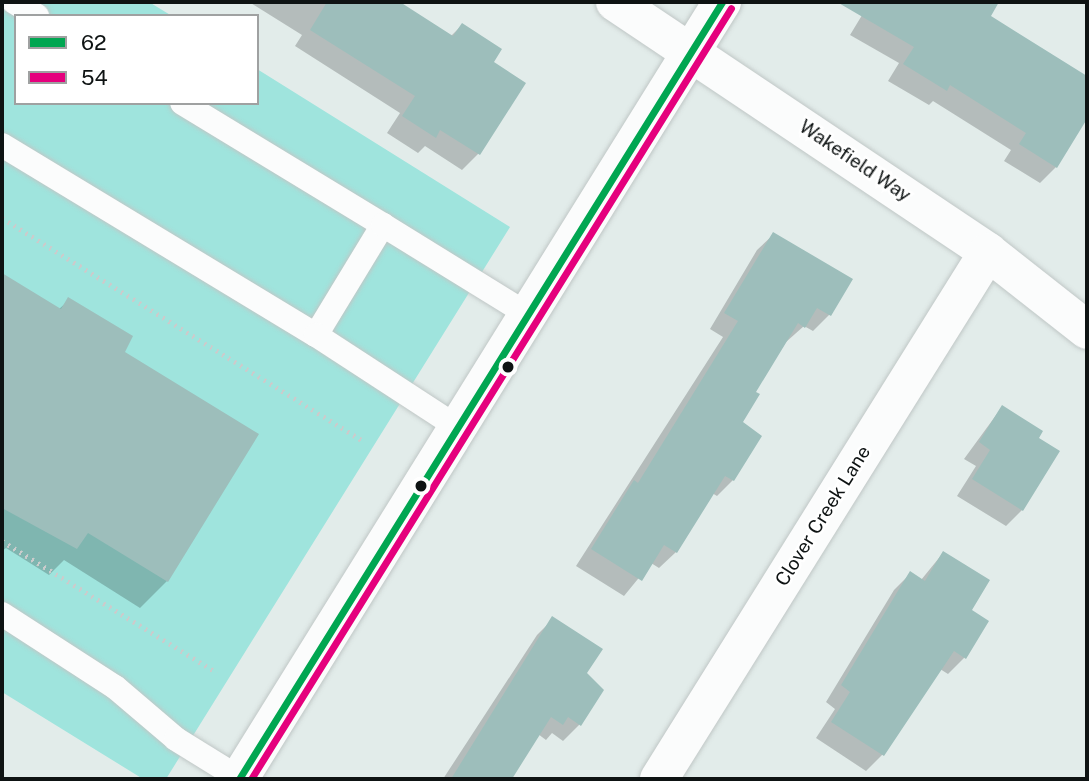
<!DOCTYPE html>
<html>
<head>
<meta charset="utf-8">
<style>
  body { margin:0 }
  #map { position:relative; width:1089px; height:781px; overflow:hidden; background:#e2ecea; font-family:"Public Sans",sans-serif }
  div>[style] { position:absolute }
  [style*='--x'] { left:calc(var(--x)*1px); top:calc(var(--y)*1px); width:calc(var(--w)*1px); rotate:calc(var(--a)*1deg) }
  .green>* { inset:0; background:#9fe4dd }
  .shadow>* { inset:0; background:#0003 }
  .building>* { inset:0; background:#9dbebb }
  .path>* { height:4.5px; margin-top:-2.25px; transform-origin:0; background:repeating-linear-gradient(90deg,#cacccc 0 2px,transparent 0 7px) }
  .roads { filter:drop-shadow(0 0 2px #c0c7c6) drop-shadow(0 0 2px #c0c7c6) }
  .service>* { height:24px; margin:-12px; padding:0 12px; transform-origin:12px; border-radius:12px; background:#fbfcfc }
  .minor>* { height:38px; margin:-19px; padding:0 19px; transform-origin:19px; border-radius:19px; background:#fbfcfc }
  .secondary>* { height:38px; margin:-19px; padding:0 19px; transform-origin:19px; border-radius:19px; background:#fbfcfc }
  .bus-1>* { height:7px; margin:-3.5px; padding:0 3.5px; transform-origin:3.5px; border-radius:3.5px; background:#00a651 }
  .bus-2>* { height:7px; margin:-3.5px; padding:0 3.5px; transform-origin:3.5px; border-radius:3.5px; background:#e5007d }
  .dots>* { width:19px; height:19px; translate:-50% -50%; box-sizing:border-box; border:4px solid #fff; border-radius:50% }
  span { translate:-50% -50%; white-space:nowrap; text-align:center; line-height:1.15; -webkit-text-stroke:5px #fff; paint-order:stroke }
  .street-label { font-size:19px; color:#0e1313 }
  .frame { position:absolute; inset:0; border:4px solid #0e1313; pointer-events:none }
  .legend { position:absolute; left:14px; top:14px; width:245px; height:91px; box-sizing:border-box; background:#fff; border:2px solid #9fa1a1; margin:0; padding:9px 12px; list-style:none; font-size:21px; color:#0e1313 }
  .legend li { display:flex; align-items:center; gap:14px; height:35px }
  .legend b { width:35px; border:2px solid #9fa1a1 }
</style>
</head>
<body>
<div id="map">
  <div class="green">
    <i style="clip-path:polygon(2px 2px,149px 2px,172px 16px,16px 16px,16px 103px,257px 103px,257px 69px,510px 227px,166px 779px,143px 779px,2px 692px)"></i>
  </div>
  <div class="shadow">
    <i style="clip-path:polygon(249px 2px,397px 2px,451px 36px,462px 25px,491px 63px,523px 84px,478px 154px,462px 170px,425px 146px,418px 153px,387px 133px,400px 113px,295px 46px,302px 35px)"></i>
    <i style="clip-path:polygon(870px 2px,978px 2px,992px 10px,988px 17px,1087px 78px,1087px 116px,1056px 167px,1040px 183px,1004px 161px,1011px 150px,933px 101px,929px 105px,888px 81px,899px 63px,850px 35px)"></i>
    <i style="clip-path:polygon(774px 234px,851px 280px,829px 315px,813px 331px,804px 326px,786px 342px,753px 392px,741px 422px,733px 480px,717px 496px,712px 493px,676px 552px,659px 568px,651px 563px,624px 596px,576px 566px,723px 337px,710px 329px,757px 250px)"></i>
    <i style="clip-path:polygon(2px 275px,58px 310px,69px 300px,122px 352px,167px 581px,140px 608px,64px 560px,49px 575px,6px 548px,2px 551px)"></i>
    <i style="clip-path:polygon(1002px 407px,1037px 439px,1022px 510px,1006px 526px,957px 496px,976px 466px,964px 459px)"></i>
    <i style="clip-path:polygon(943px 553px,969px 611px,964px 658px,948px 674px,940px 669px,882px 755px,866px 771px,816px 738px,835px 709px,826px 702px,894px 590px,910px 574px,921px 580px)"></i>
    <i style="clip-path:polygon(553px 619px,585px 673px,579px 725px,563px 741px,552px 733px,546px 740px,538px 734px,510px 779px,443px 779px,537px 635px)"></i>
  </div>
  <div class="building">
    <i style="clip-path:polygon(327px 2px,400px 2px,453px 36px,462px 23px,502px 49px,494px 62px,526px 83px,480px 155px,440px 130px,436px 138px,402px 116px,415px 96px,310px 30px)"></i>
    <i style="clip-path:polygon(837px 2px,999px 2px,991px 16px,1087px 76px,1087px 119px,1057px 168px,1019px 144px,1026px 133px,950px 85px,947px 91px,903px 64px,914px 47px)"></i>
    <i style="clip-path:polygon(773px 232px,853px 279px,831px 316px,817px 308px,805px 328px,798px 323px,756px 392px,760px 394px,743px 422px,762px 436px,734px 481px,725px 476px,677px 553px,664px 545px,642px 581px,591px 549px,634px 480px,638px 483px,738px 321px,724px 313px)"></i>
    <i style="clip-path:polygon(2px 273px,61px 309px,68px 297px,133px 336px,125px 352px,259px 434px,168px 582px,88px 533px,77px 549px,2px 508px)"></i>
    <i style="clip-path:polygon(1002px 405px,1043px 431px,1039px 438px,1060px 451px,1023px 511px,972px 479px,990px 450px,979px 442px)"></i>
    <i style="clip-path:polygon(943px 551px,990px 580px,972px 610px,989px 621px,966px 659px,954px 651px,884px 756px,831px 722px,850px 692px,841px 685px,910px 571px,925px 581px)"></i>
    <i style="clip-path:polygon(552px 616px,603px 649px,587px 673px,604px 690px,581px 726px,568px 717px,563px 725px,551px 717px,512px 779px,451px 779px)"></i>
  </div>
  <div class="path">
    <i style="--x:2;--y:218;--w:423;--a:31.7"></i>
    <i style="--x:2;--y:541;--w:252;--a:31.5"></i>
  </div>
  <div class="roads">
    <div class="service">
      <i style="--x:14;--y:2;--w:27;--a:31"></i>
      <i style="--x:2;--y:145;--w:367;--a:31.2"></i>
      <i style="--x:316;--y:335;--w:129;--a:-58.7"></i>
      <i style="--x:383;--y:225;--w:235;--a:-148.7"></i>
      <i style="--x:383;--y:225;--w:169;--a:31.7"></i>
      <i style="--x:316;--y:335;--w:168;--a:33.1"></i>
      <i style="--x:2;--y:614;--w:135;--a:32.9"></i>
      <i style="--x:115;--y:687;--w:80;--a:40.4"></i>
      <i style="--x:176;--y:739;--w:74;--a:31.8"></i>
    </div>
    <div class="minor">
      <i style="--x:615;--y:2;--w:449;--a:33.8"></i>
      <i style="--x:988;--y:252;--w:126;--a:38.2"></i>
      <i style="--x:659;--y:779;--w:621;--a:-58.02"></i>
    </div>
    <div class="secondary">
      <i style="--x:239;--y:779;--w:915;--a:-58.13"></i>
    </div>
  </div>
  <div class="bus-1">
    <i style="--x:239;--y:779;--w:915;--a:-58.13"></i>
  </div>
  <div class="bus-2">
    <i style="--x:251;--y:779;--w:908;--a:-58.09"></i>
  </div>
  <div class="dots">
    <i style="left:508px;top:367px;background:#0e1313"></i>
    <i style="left:421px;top:486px;background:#0e1313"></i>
  </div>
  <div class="street-label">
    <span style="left:855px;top:161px;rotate:34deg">Wakefield Way</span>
    <span style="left:823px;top:516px;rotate:-58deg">Clover Creek Lane</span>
  </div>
  <div class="frame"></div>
  <ul class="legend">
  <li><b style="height:9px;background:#00a651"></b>62</li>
  <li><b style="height:9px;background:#e5007d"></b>54</li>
  </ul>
</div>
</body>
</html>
